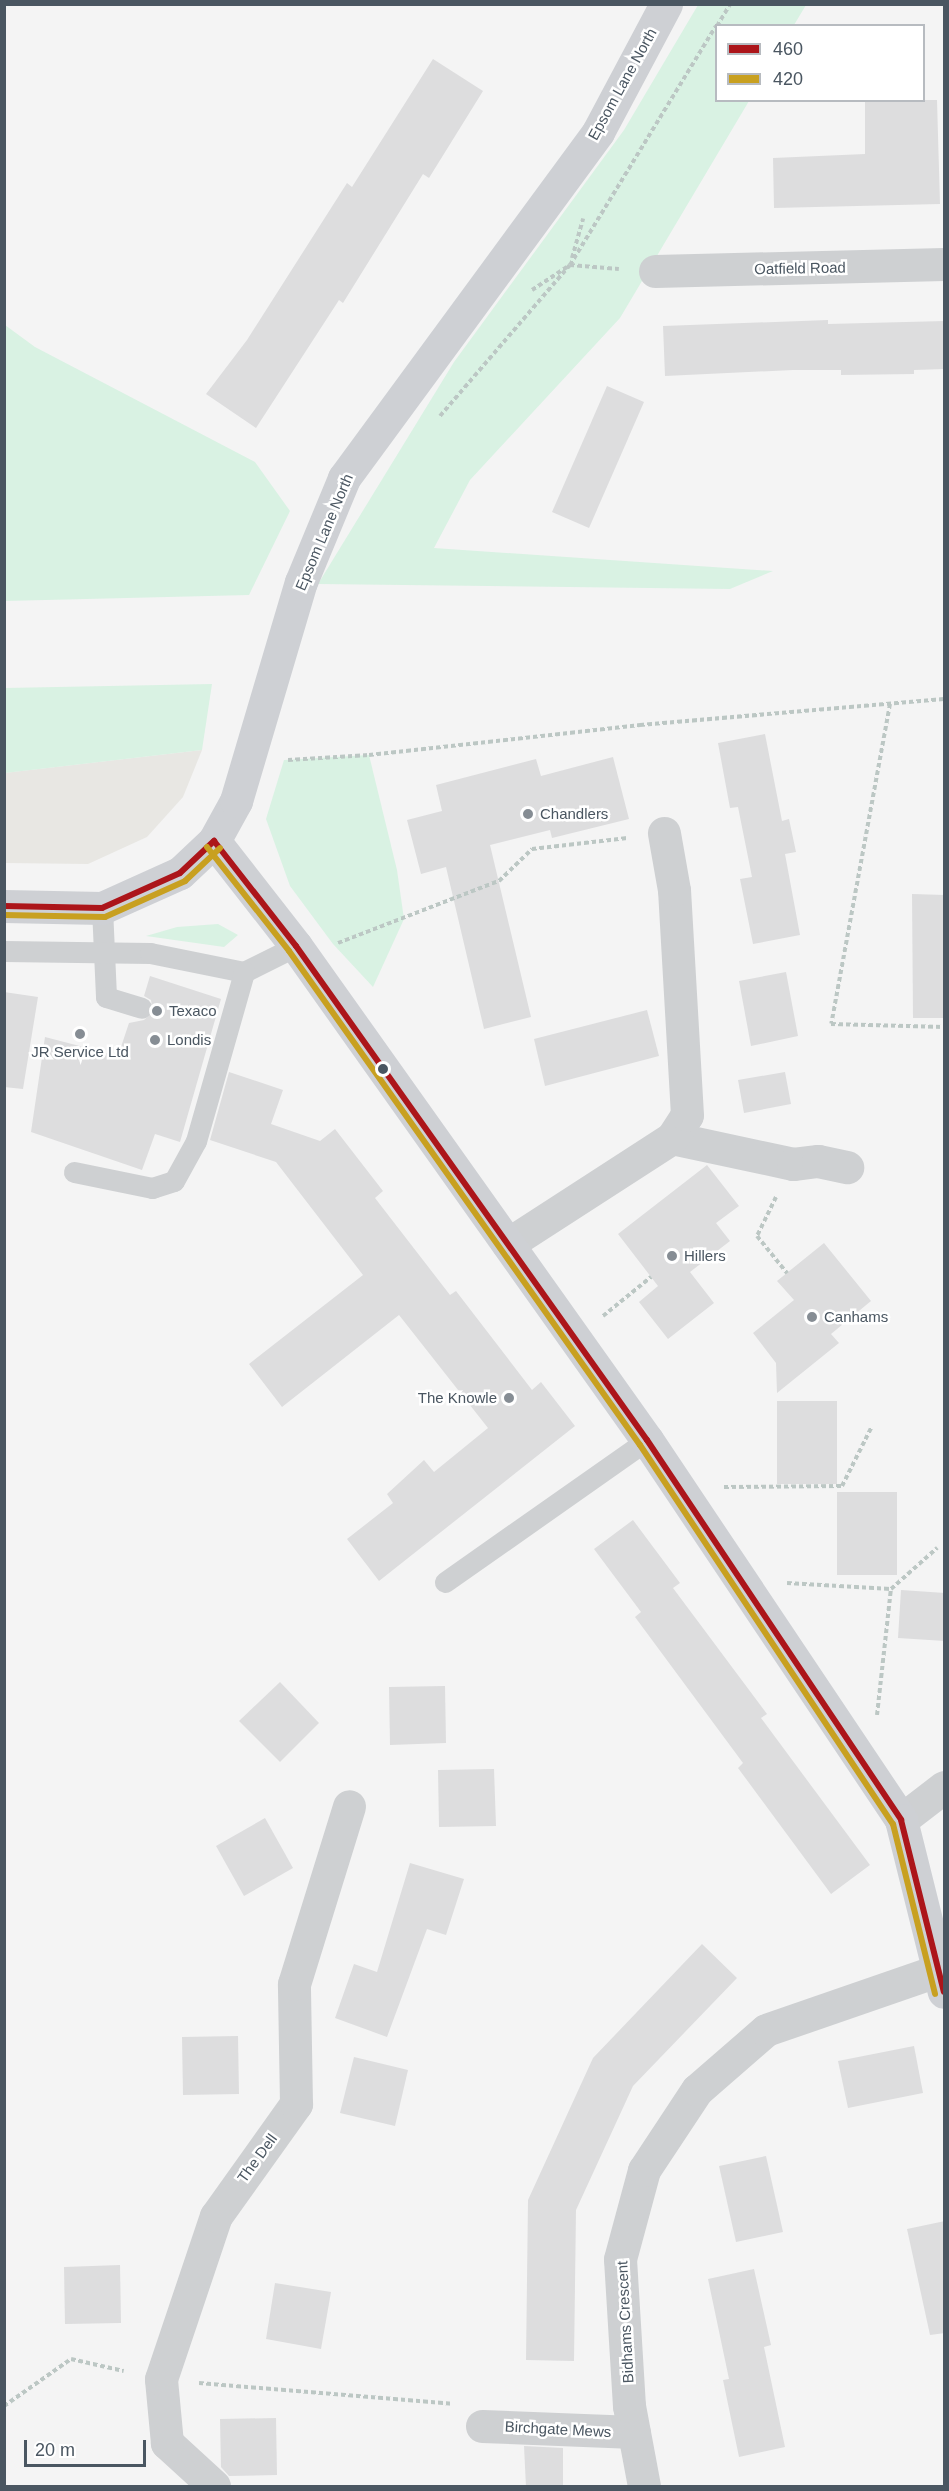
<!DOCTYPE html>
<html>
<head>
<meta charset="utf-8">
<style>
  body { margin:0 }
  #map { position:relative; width:949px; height:2491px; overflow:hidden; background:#f4f4f4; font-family:Arial,sans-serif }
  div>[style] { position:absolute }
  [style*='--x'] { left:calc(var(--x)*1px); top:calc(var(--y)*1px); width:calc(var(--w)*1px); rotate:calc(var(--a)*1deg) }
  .commercial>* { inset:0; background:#e8e7e3 }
  .green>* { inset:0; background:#d9f2e3 }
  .building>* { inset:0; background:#ddddde }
  .path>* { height:4px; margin-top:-2px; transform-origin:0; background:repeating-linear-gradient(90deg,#bcc7c4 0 4.5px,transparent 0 7.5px) }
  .lane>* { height:21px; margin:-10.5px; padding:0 10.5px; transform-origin:10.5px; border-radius:10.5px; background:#ced0d2 }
  .street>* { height:33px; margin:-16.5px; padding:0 16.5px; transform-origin:16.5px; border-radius:16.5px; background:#ced0d2 }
  .secondary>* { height:33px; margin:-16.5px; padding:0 16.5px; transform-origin:16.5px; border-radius:16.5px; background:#ced0d4 }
  .bus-1>* { height:6px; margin:-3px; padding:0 3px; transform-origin:3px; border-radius:3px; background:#ac151a }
  .bus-2>* { height:6px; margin:-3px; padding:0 3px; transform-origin:3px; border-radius:3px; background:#c8a020 }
  .dots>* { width:16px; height:16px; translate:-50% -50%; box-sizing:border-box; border:3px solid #fff; border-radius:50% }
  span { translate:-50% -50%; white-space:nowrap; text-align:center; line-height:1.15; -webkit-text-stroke:5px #fff; paint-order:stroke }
  .street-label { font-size:15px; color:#4a5661 }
  .poi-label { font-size:15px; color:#4a5661 }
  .left { translate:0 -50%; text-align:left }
  .right { translate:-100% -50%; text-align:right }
  .frame { position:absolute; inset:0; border:6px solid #4a5661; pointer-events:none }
  .legend { position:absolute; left:715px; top:24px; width:210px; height:78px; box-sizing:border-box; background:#fff; border:2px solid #b7bbc0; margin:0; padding:8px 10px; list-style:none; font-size:18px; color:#4a5661 }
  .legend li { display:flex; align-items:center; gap:12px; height:30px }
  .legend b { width:30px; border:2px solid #b7bbc0 }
  .scale { position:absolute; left:24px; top:2440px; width:122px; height:27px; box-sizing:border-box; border:3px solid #4a5661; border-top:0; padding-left:8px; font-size:18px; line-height:21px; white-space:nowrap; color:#4a5661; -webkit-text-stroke:4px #fff; paint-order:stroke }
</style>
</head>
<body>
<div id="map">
  <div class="commercial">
    <i style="clip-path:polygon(202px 750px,183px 797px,147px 837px,88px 864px,5px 863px,4px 773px)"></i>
  </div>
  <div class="green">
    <i style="clip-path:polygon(698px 5px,806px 5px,794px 25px,716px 26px,716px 100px,749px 101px,620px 318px,470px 480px,434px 548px,773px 571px,730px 589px,318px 584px,454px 362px,624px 130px)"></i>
    <i style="clip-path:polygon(5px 325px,35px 347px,255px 462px,290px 511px,249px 595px,5px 601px)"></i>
    <i style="clip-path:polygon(212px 684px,202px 750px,5px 773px,5px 688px)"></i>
    <i style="clip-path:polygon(369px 755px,397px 870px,404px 919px,373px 987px,333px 944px,290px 886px,266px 819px,284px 760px)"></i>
    <i style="clip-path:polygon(218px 924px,238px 935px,224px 947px,146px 936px,177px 927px)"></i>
  </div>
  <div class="building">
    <i style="clip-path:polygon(433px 59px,483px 91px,429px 178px,423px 174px,343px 303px,339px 300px,256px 428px,206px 394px,247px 340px,347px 183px,352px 187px)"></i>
    <i style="clip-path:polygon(865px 100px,937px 100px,940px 204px,774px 208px,773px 158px,865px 154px)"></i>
    <i style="clip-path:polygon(828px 320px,828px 324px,945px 321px,945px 369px,914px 370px,914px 374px,841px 375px,841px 370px,793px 370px,665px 376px,663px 326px)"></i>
    <i style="clip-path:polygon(607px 386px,644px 402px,589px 528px,552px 512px)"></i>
    <i style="clip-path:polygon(765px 734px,782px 821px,789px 819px,796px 852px,785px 854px,800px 935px,753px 944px,740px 879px,752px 877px,738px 807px,730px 808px,718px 743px)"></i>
    <i style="clip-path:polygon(613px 757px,629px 819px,552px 838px,550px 830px,490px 845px,531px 1017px,484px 1029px,446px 867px,421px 874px,407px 820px,442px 811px,436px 785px,536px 759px,541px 776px)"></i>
    <i style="clip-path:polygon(912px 894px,945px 895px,945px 1018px,913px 1018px)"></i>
    <i style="clip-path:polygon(786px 972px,798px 1036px,751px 1046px,739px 981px)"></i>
    <i style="clip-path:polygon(150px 976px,221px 999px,180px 1142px,155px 1134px,142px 1170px,31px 1132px,45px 1037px,118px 1056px,129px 1023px,144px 1020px,153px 1012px,151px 1000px,144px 996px)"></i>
    <i style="clip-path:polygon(4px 992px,38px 997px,23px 1089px,4px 1087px)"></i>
    <i style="clip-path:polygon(647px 1010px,659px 1056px,545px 1086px,534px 1039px)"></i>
    <i style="clip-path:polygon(229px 1072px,283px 1090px,271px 1124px,320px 1141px,335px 1129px,383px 1191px,375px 1198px,450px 1295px,456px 1291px,532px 1390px,541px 1382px,575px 1426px,379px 1581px,347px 1539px,393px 1503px,387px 1494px,424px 1460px,434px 1472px,488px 1428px,399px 1315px,282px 1407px,249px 1364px,363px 1275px,276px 1162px,210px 1140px)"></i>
    <i style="clip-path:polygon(785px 1072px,791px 1104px,744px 1113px,738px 1080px)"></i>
    <i style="clip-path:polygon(707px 1165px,739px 1206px,716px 1223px,730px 1241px,690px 1272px,714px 1303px,668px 1339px,639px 1302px,658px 1286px,618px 1234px)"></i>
    <i style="clip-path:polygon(824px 1243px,871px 1301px,831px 1334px,839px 1343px,777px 1393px,776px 1363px,753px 1333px,794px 1300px,777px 1281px)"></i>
    <i style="clip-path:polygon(777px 1401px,837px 1401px,837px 1484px,777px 1484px)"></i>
    <i style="clip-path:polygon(837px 1492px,897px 1492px,897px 1575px,837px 1575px)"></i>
    <i style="clip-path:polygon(633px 1520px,680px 1583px,673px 1588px,767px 1714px,761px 1718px,870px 1865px,831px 1894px,738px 1768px,743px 1763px,635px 1617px,641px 1612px,594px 1549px)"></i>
    <i style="clip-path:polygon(901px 1590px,945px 1593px,945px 1641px,898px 1638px)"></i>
    <i style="clip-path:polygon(280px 1682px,319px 1723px,280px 1762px,239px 1721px)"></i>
    <i style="clip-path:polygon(445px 1686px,446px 1743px,390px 1745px,389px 1687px)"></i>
    <i style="clip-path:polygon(494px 1769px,496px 1826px,439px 1827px,438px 1770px)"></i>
    <i style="clip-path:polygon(265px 1818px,293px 1868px,244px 1896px,216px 1846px)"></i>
    <i style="clip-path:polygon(410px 1863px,464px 1879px,446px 1935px,427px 1929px,387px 2037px,335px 2018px,354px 1964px,377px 1972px)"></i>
    <i style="clip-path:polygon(702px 1944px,737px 1978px,633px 2086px,576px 2210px,574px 2361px,526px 2360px,528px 2200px,593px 2058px)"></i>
    <i style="clip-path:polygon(238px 2036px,239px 2094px,183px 2095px,182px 2037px)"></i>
    <i style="clip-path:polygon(914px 2046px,923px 2093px,848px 2108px,838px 2061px)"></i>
    <i style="clip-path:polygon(354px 2057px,408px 2070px,395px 2126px,340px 2113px)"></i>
    <i style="clip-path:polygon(766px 2156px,783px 2232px,736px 2242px,719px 2166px)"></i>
    <i style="clip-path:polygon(945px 2221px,945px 2333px,930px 2335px,907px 2229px)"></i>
    <i style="clip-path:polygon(120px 2265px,121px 2323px,65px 2324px,64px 2267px)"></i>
    <i style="clip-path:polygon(754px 2269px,771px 2345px,764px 2347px,785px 2447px,739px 2457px,723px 2380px,729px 2379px,708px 2279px)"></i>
    <i style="clip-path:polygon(275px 2283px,331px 2292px,321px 2349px,266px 2339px)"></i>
    <i style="clip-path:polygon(276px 2418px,277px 2475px,229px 2476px,221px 2467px,220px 2419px)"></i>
    <i style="clip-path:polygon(524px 2446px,563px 2448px,563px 2487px,526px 2487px)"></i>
  </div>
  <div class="path">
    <i style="--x:717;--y:26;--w:26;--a:-59"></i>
    <i style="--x:572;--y:258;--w:41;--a:-74.2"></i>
    <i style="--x:532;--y:290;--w:45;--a:-33.3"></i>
    <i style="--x:570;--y:265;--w:49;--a:4.7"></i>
    <i style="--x:440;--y:416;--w:199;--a:-49.3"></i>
    <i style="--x:570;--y:265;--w:280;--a:-58.6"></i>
    <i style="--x:890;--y:704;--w:325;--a:100.4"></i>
    <i style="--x:831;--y:1024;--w:113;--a:1.5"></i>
    <i style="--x:288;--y:760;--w:81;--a:-3.5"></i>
    <i style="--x:369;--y:755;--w:273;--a:-6.3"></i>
    <i style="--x:640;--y:725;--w:305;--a:-4.9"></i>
    <i style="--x:338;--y:943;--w:173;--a:-21.1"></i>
    <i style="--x:499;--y:881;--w:46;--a:-44.1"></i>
    <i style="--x:532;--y:849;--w:96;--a:-6.6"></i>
    <i style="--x:776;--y:1197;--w:43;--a:116"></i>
    <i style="--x:757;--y:1236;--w:48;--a:51"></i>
    <i style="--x:603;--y:1316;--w:62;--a:-39.1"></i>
    <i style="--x:724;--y:1487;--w:118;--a:-0.5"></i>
    <i style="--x:842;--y:1486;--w:67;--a:-63.4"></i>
    <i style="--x:787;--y:1583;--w:104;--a:3.3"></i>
    <i style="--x:877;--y:1715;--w:127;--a:-83.7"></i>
    <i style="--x:891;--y:1589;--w:62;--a:-41.7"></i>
    <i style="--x:199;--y:2383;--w:254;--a:4.7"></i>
    <i style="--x:4;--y:2406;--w:82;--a:-35"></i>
    <i style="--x:71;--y:2359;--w:54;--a:12.8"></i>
  </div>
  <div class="lane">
    <i style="--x:102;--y:908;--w:89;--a:87.4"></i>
    <i style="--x:106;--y:997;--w:37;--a:17"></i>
    <i style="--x:4;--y:951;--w:146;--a:0.8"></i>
    <i style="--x:150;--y:953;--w:96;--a:11.4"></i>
    <i style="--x:244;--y:972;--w:58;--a:-26.6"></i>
    <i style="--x:74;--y:1172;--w:80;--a:11.6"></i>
    <i style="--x:152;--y:1188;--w:23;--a:-18"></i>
    <i style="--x:174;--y:1181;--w:46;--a:-61.2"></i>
    <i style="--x:196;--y:1141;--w:176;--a:-74.1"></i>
    <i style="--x:445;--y:1582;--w:247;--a:-35.1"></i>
  </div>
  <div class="street">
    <i style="--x:655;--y:271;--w:289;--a:-1.4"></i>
    <i style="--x:672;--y:1138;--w:124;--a:12.1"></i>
    <i style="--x:793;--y:1164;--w:25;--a:-7"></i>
    <i style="--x:818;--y:1161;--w:30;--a:12"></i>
    <i style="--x:508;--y:1244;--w:195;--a:-32.9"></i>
    <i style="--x:672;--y:1138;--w:27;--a:-57"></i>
    <i style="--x:687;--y:1115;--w:225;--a:-93.3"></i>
    <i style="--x:674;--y:890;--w:58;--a:-100"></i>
    <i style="--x:901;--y:1820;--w:54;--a:-37.5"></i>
    <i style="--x:482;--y:2426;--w:152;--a:2.3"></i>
    <i style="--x:214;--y:2486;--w:64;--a:-137.5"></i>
    <i style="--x:167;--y:2443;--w:64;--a:-95.4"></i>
    <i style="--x:161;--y:2379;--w:172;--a:-71.4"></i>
    <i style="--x:216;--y:2216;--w:138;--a:-54.5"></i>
    <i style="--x:296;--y:2104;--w:120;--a:-91"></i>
    <i style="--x:294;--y:1984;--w:186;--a:-72.8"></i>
    <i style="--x:644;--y:2486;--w:81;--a:-100.6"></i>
    <i style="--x:629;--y:2406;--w:147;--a:-93.5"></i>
    <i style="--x:620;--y:2259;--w:92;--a:-74.9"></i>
    <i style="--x:644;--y:2170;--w:96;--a:-56.5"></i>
    <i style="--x:697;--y:2090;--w:91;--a:-41"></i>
    <i style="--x:766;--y:2030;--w:183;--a:-19.1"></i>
  </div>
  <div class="secondary">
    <i style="--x:214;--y:841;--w:133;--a:52"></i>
    <i style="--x:296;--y:946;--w:606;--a:54.61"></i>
    <i style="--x:647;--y:1440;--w:457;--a:56.2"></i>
    <i style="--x:901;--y:1820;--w:177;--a:76"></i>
    <i style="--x:4;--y:906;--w:98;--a:1.2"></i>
    <i style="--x:102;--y:908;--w:85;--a:-24.2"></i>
    <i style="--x:180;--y:873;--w:47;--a:-43.3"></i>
    <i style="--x:214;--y:841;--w:46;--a:-61.2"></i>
    <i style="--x:236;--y:801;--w:228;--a:-73.5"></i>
    <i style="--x:301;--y:582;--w:113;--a:-67.5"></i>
    <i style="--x:344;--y:478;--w:429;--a:-53.7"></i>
    <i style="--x:598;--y:132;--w:145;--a:-62"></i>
  </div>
  <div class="bus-1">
    <i style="--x:214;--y:841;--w:133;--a:52"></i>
    <i style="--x:296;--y:946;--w:606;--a:54.61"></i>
    <i style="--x:647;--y:1440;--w:457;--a:56.2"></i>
    <i style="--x:901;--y:1820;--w:177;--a:76"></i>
    <i style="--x:4;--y:906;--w:98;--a:1.2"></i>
    <i style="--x:102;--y:908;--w:85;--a:-24.2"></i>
    <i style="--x:180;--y:873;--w:47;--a:-43.3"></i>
  </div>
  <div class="bus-2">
    <i style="--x:207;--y:847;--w:132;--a:51.7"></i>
    <i style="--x:289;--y:951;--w:606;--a:54.61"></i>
    <i style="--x:640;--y:1445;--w:456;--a:56.3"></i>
    <i style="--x:893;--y:1824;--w:175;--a:76.1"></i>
    <i style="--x:4;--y:915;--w:101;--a:1.1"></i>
    <i style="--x:105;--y:917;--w:88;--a:-24.2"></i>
    <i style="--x:185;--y:881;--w:48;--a:-43.3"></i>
  </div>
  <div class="dots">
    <i style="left:528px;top:814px;background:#868d94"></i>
    <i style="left:157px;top:1011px;background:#868d94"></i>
    <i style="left:80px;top:1034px;background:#868d94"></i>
    <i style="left:155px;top:1040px;background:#868d94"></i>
    <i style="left:383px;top:1069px;background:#4a5661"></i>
    <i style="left:672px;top:1256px;background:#868d94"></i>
    <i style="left:812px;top:1317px;background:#868d94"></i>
    <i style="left:509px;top:1398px;background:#868d94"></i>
  </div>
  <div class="street-label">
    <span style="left:622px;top:84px;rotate:-61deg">Epsom Lane North</span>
    <span style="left:800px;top:268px;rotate:-1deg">Oatfield Road</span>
    <span style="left:324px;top:532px;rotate:-67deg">Epsom Lane North</span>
    <span style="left:257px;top:2158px;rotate:-54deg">The Dell</span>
    <span style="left:625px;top:2322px;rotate:-93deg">Bidhams Crescent</span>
    <span style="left:558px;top:2429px;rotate:3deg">Birchgate Mews</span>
  </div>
  <div class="poi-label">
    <span class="left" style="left:540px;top:814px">Chandlers</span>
    <span class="left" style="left:169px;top:1011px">Texaco</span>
    <span class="left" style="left:167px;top:1040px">Londis</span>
    <span style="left:80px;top:1052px">JR Service Ltd</span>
    <span class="left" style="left:684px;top:1256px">Hillers</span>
    <span class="left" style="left:824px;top:1317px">Canhams</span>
    <span class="right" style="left:497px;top:1398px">The Knowle</span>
  </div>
  <div class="frame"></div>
  <ul class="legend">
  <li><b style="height:8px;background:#ac151a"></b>460</li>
  <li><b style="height:8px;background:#c8a020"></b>420</li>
  </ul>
  <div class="scale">20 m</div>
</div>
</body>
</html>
